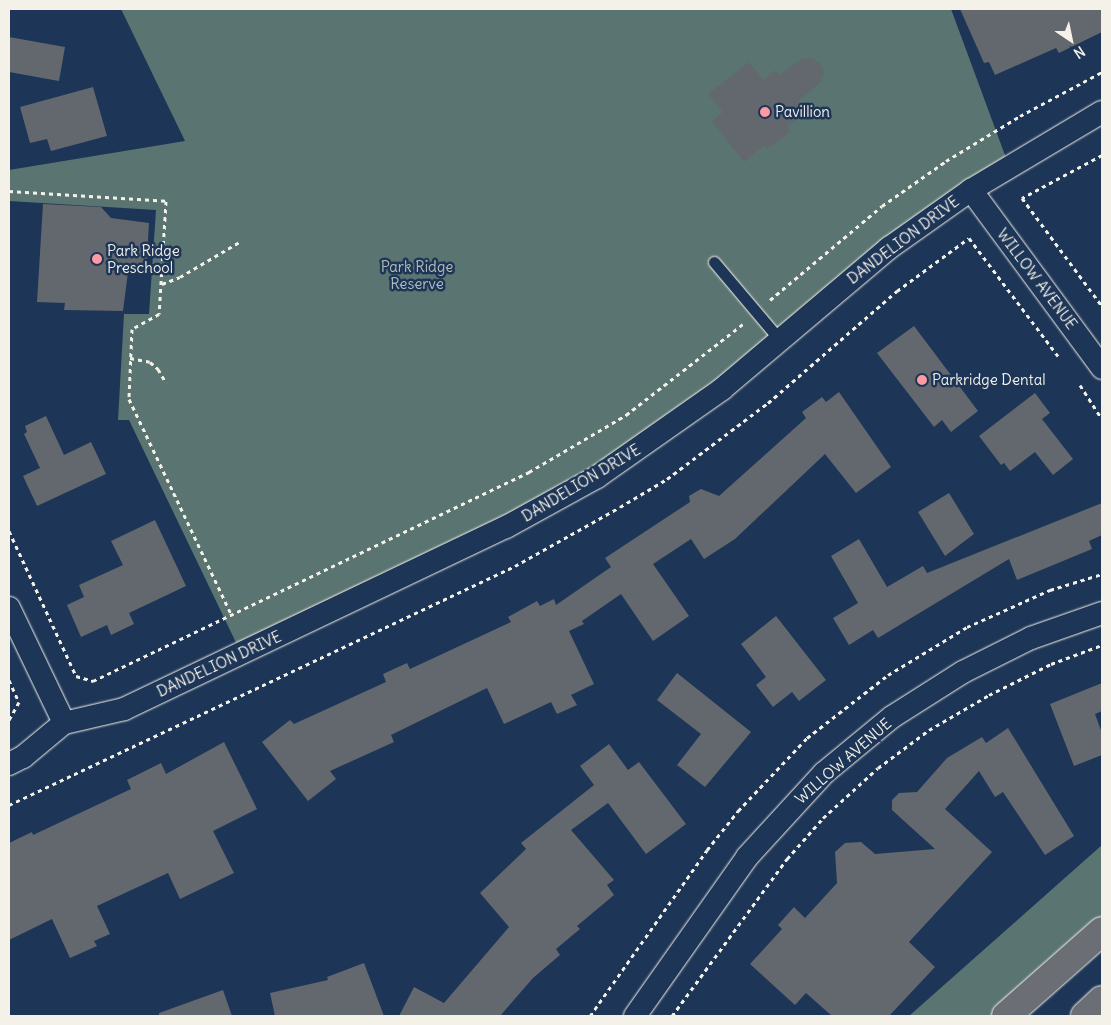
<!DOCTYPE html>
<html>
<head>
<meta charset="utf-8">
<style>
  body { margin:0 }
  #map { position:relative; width:1111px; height:1025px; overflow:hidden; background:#1d3557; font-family:Delius,sans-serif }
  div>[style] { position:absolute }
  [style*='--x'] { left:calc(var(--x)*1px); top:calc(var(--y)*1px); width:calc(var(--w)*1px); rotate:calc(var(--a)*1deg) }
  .green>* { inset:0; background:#5a7471 }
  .building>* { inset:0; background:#63686e }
  .path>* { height:3px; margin-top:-1.5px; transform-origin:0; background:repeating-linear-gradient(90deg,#f4f1e8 0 4px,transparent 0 8px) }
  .roads { filter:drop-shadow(0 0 1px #f4f1e8) drop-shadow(0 0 1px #f4f1e8) }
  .lane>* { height:11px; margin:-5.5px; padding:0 5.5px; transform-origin:5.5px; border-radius:5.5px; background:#1d3557 }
  .street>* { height:22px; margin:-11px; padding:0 11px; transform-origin:11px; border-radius:11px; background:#1d3557 }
  .primary>* { height:28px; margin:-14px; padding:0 14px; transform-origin:14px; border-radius:14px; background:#6b6f75 }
  .dots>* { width:14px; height:14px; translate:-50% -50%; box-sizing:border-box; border:2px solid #1d3557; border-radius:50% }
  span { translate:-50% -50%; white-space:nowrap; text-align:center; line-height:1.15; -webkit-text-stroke:5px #1d3557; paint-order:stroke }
  .poi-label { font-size:15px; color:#f4f1e8 }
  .left { translate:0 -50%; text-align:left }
  .street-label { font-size:15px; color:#f4f1e8 }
  .park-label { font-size:15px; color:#b6bfb8 }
  .frame { position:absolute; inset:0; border:10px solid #f4f1e8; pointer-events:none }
  .north { position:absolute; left:1046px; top:15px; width:50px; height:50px; -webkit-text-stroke:4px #1d3557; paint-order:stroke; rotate:146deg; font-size:14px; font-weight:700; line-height:20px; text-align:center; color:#f4f1e8 }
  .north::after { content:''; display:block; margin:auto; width:18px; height:22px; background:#f4f1e8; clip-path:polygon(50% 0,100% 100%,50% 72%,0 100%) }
</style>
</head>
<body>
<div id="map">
  <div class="green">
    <i style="clip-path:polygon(121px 9px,951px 9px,1009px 166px,634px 453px,241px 653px,129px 420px,118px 420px,124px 314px,149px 314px,156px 210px,9px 201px,9px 170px,185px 141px)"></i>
    <i style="clip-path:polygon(1102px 845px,1102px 931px,1006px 1016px,909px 1016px)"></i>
  </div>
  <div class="building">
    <i style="clip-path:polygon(960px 9px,1102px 9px,1102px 32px,1059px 53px,1056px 48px,995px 75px,989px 62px,984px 63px)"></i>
    <i style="clip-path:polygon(9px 37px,65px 47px,59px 81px,9px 72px)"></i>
    <i style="clip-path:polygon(812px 58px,821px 64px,824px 74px,820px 83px,799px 100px,808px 111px,787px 127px,791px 131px,767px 149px,764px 145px,744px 162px,712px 121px,723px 112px,708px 94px,749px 62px,764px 80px,776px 70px,779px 75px,802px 59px)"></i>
    <i style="clip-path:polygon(93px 87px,107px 136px,51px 151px,47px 139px,30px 143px,20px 107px)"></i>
    <i style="clip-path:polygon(43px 204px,101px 207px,111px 218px,149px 223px,146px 274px,128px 272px,123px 311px,64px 310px,65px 303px,37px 302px)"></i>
    <i style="clip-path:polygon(914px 326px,978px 411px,951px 432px,942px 420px,934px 427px,877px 353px)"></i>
    <i style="clip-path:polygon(839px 392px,891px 467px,856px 493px,825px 454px,735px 539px,704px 559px,691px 539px,653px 564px,689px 616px,653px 641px,621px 594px,582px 621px,584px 624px,569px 631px,594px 684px,571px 695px,577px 705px,557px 714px,551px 702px,504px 724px,487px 688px,391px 735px,394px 742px,330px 771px,336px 779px,308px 801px,262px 742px,290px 720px,294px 724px,386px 682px,383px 674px,407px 663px,410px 669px,511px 622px,508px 617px,537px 601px,540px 606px,554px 599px,556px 605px,611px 567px,605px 558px,690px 502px,689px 496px,701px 489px,719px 496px,806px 418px,802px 412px,822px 397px,826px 402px)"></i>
    <i style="clip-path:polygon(1035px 393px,1050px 413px,1042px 419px,1073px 459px,1053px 475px,1035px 452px,1010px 471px,1004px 463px,1001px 465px,979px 436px)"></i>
    <i style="clip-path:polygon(46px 416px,64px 455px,91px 442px,106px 474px,37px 506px,23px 476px,40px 468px,24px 434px,27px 432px,25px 426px)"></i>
    <i style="clip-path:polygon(949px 493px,974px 534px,945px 556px,918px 512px)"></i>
    <i style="clip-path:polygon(1102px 503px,1102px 535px,1089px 541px,1092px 549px,1017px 580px,1009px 559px,878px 638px,873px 630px,849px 645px,833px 618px,858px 603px,831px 556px,859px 539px,887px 587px,923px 566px,927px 573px)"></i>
    <i style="clip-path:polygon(155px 520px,186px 586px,129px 613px,134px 624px,111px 635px,107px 625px,81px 637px,67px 605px,84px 597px,79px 585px,123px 565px,111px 541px)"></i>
    <i style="clip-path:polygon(776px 616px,826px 680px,799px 701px,792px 692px,773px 707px,756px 685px,766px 677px,741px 644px)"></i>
    <i style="clip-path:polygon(677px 673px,751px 732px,705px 787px,677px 765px,701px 734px,657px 700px)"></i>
    <i style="clip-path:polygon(1102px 683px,1102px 711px,1095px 714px,1102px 733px,1102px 755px,1074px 766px,1050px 704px)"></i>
    <i style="clip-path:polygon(1008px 728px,1074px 836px,1045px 855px,1003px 792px,995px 797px,979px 771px,945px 809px,992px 852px,909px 942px,935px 967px,889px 1016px,832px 1016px,806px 993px,795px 1005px,750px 964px,782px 929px,778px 925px,794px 907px,805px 918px,837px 883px,835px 852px,845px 843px,861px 842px,875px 854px,935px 849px,892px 810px,892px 800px,899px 793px,917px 792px,947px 758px,982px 737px,986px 743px)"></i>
    <i style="clip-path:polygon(224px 742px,257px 809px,213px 831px,234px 873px,180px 899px,168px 873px,97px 906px,110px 934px,94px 941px,97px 946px,70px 958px,52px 919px,9px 940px,9px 843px,32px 832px,33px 835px,131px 789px,127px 780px,161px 763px,166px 774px)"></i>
    <i style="clip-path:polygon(609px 744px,628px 770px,639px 762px,686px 824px,646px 854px,608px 803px,571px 830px,614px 880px,607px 885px,614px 895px,577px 926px,580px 929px,556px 949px,560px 955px,533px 978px,500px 1016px,399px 1016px,414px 987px,444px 1003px,509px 927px,480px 893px,526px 849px,521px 843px,594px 785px,580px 766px)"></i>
    <i style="clip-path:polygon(364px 963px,384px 1016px,275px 1016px,270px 993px,328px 980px,327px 977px)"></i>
    <i style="clip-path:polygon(223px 990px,232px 1016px,159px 1016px,159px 1013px)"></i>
  </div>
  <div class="path">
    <i style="--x:1102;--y:155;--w:91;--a:151.7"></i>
    <i style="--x:1022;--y:198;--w:134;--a:53.5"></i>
    <i style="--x:9;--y:191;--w:157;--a:3.6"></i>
    <i style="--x:166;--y:201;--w:113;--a:93.5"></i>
    <i style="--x:159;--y:314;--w:31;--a:151"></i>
    <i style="--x:132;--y:329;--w:70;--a:92.5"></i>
    <i style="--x:129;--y:399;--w:240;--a:64.6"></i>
    <i style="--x:162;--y:284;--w:19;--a:-21"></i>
    <i style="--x:180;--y:277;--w:71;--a:-30.5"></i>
    <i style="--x:770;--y:300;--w:146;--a:-40"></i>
    <i style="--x:882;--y:206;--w:78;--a:-35.1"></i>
    <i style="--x:946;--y:161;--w:87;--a:-31.3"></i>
    <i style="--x:1020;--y:116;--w:93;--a:-28.2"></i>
    <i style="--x:130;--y:358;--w:20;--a:11"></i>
    <i style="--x:150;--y:362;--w:11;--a:41"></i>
    <i style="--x:158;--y:369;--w:16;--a:60"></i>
    <i style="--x:1080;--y:385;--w:40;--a:57.1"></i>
    <i style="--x:9;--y:531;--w:160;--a:65.2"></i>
    <i style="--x:76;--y:676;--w:18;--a:16"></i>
    <i style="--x:93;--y:681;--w:484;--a:-25.6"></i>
    <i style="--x:529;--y:472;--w:113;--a:-30.4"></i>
    <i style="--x:626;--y:415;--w:148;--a:-37.9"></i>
    <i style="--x:9;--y:680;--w:24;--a:66"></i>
    <i style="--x:19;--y:702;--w:21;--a:119"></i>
    <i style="--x:9;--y:805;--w:560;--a:-25.28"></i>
    <i style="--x:515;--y:566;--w:120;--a:-29.3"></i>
    <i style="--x:620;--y:507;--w:55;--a:-30.8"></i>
    <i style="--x:667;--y:479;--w:126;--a:-37"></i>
    <i style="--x:768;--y:403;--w:171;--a:-41"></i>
    <i style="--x:897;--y:291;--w:89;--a:-36.4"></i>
    <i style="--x:969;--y:238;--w:148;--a:53"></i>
    <i style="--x:590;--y:1016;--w:203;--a:-54.8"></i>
    <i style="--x:707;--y:850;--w:50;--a:-51.5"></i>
    <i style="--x:738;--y:811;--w:100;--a:-46.6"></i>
    <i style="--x:807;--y:738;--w:103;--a:-37.9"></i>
    <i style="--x:888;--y:675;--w:92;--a:-31.3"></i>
    <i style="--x:967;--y:627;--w:91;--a:-24"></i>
    <i style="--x:1050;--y:590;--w:54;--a:-17.1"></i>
    <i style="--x:672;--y:1016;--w:195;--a:-53.8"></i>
    <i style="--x:787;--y:859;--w:55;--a:-48.7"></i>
    <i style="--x:823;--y:818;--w:74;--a:-42.3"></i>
    <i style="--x:878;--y:768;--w:64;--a:-36.7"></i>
    <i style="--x:929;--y:730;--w:69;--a:-30.3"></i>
    <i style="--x:989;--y:695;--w:69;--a:-26.6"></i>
    <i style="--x:1051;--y:664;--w:54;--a:-20.4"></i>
  </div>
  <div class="roads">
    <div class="lane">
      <i style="--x:714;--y:262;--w:102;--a:49.8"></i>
    </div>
    <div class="street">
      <i style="--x:971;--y:190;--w:221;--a:53.6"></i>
      <i style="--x:9;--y:608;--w:127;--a:64.4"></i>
      <i style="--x:9;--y:764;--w:16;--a:-27"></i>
      <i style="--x:23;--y:757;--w:53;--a:-39.7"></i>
      <i style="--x:64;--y:723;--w:62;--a:-13.1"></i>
      <i style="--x:124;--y:709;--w:423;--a:-25.5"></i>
      <i style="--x:506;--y:527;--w:104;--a:-28.8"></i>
      <i style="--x:597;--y:477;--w:153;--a:-35.1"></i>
      <i style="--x:722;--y:389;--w:219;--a:-40.2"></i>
      <i style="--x:889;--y:248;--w:100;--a:-35.3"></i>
      <i style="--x:971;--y:190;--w:152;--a:-30.8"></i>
      <i style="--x:635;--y:1016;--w:194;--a:-54.8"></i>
      <i style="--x:747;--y:857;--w:114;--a:-47.5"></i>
      <i style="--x:824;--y:773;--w:88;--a:-39.5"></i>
      <i style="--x:892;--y:717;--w:84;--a:-32.4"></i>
      <i style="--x:963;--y:672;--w:76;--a:-26.6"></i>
      <i style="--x:1031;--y:638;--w:75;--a:-19.4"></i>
    </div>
    <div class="primary">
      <i style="--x:1006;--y:1016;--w:128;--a:-41.5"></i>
      <i style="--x:1085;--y:1016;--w:23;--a:-43"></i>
    </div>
  </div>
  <div class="dots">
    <i style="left:765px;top:112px;background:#ff9aa2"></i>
    <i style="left:97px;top:259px;background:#ff9aa2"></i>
    <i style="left:922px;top:380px;background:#ff9aa2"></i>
  </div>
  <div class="poi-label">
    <span class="left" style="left:775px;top:112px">Pavillion</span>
    <span class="left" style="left:107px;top:259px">Park Ridge<br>Preschool</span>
    <span class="left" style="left:932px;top:380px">Parkridge Dental</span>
  </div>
  <div class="street-label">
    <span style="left:903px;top:240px;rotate:-37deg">DANDELION DRIVE</span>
    <span style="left:1037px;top:279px;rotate:53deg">WILLOW AVENUE</span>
    <span style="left:581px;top:483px;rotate:-31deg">DANDELION DRIVE</span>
    <span style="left:219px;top:664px;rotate:-25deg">DANDELION DRIVE</span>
    <span style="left:843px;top:761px;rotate:-41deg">WILLOW AVENUE</span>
  </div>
  <div class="park-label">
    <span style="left:417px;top:275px">Park Ridge<br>Reserve</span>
  </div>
  <div class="frame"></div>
  <div class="north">N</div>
</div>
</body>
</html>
